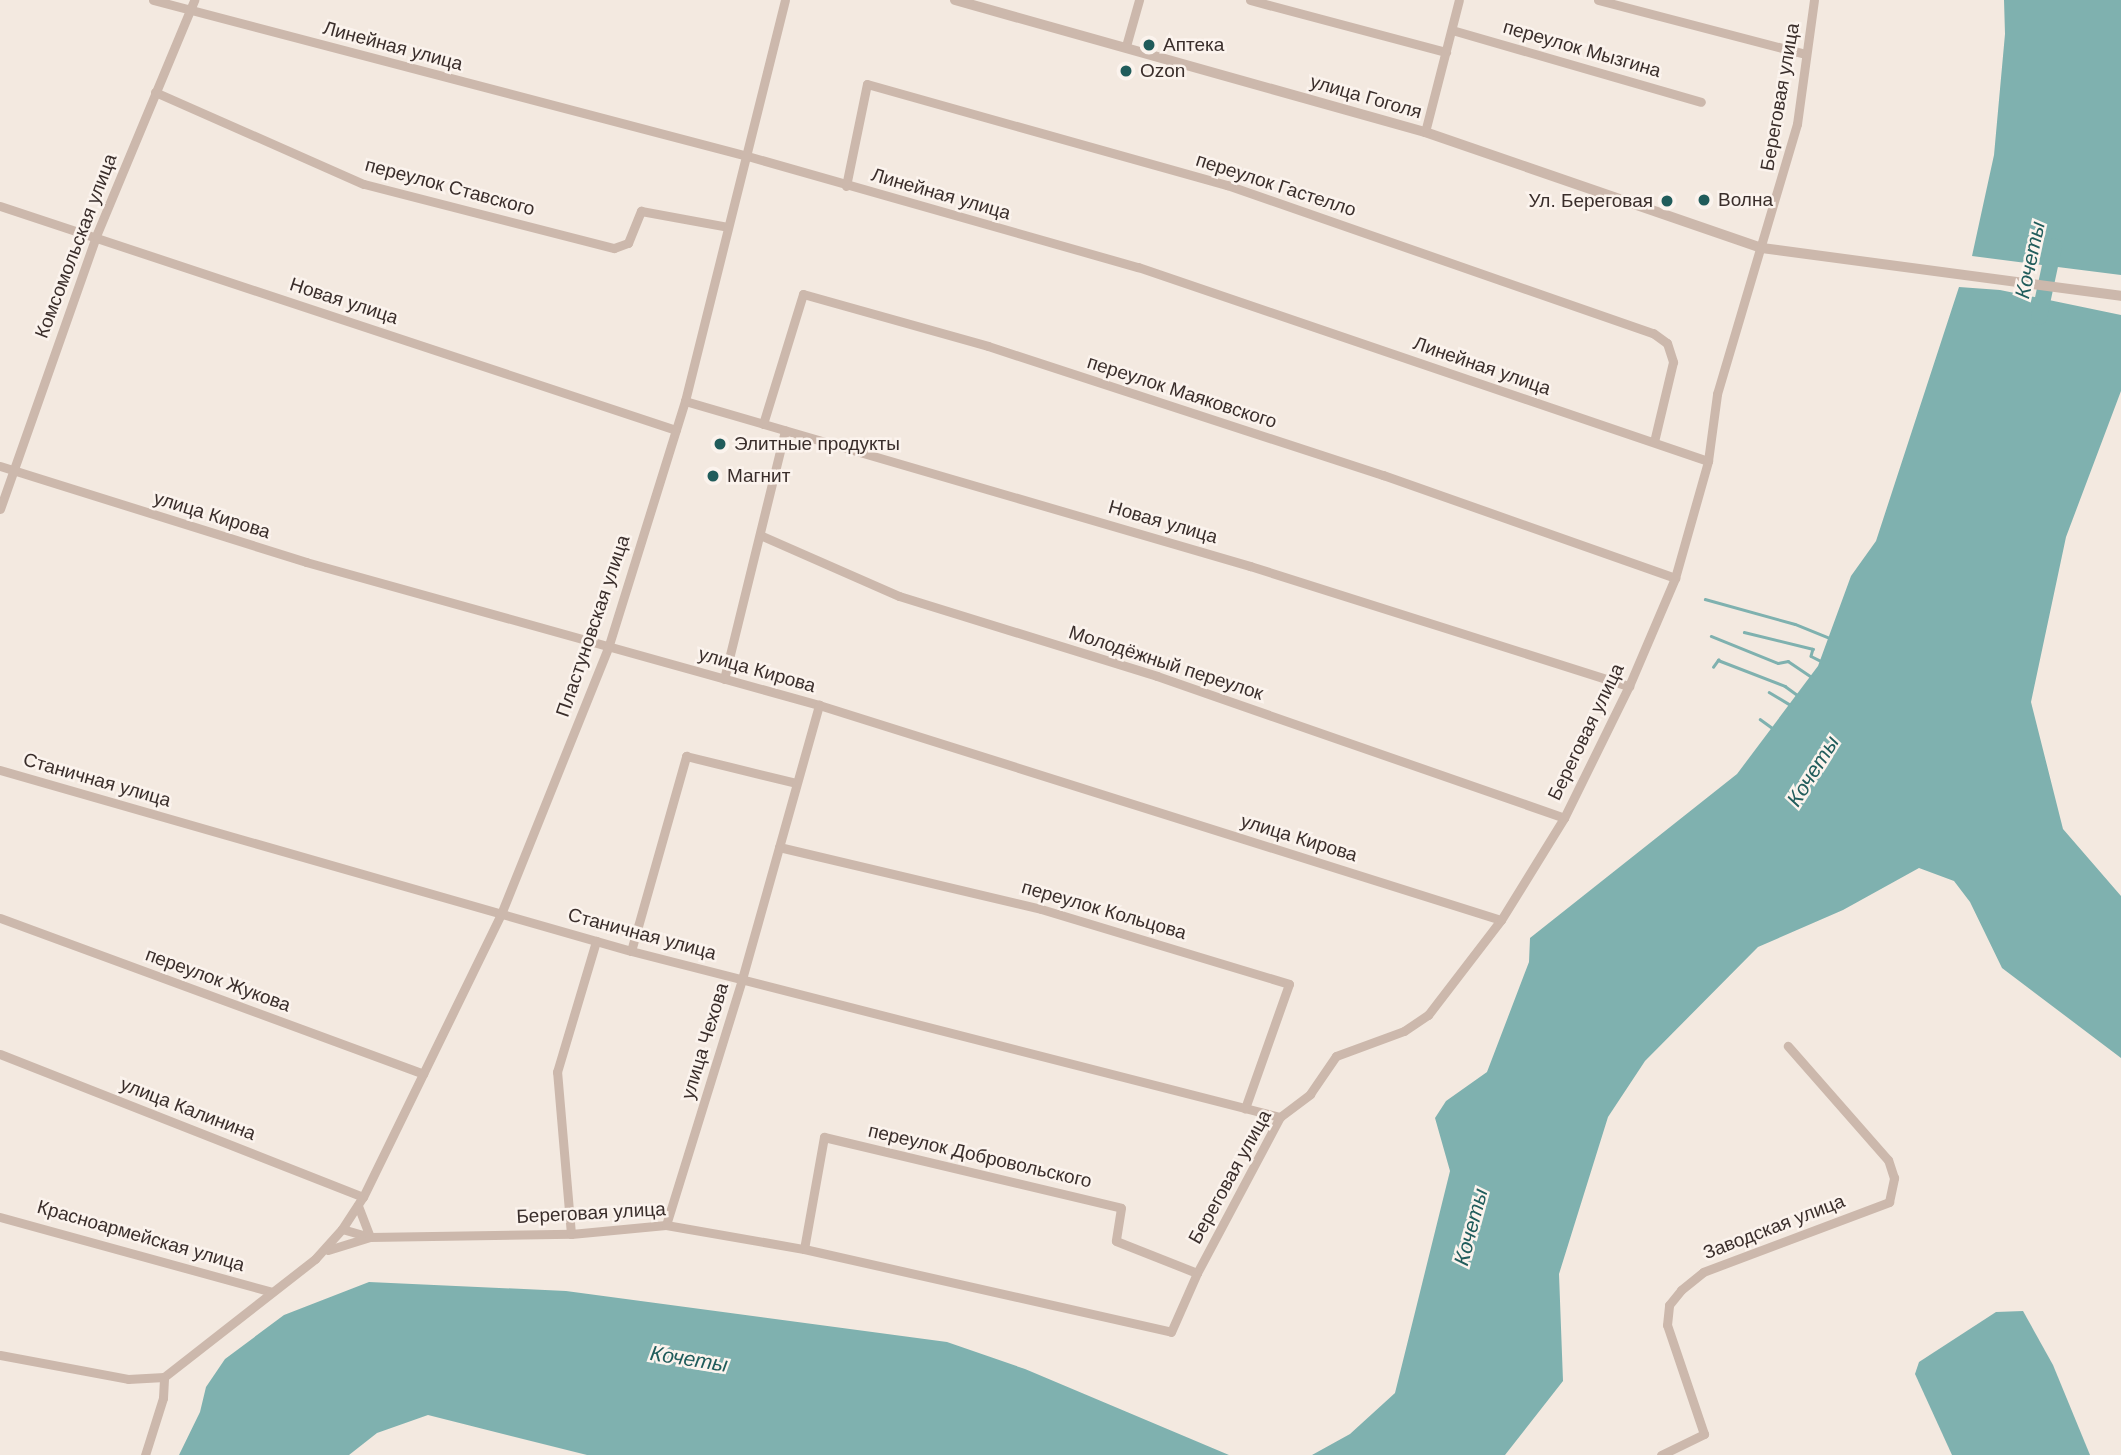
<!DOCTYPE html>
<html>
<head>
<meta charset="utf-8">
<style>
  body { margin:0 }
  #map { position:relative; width:2121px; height:1455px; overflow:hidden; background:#f3e9e0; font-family:Arial,sans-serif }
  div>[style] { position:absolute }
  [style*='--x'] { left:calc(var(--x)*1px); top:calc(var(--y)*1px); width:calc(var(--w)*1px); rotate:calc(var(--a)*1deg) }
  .water>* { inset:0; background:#7fb1af }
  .stream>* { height:2.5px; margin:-1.25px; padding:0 1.25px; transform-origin:1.25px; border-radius:1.25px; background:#7fb1af }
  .river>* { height:16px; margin:-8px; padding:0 8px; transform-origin:8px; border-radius:8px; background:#7fb1af }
  .minor>* { height:9px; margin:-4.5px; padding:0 4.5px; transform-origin:4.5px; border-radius:4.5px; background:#ccb8ac }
  .tertiary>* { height:10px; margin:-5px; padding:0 5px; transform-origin:5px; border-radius:5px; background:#ccb8ac }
  .dots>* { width:19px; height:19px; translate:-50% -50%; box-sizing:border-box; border:4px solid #fbf3ed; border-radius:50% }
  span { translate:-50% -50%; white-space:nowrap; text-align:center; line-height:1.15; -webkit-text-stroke:5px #fbf3ed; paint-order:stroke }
  .poi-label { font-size:19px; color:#3a2e2b }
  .left { translate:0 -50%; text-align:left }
  .right { translate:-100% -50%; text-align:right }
  .street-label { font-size:19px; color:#3a2e2b }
  .water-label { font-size:21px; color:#205c5b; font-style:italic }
</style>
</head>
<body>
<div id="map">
  <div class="water">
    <i style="clip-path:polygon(2004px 0,2121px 0,2121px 275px,1972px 256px,1994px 155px,2005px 34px)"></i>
    <i style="clip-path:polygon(1959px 287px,2000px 290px,2121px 315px,2121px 391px,2066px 537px,2031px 702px,2063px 829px,2121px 896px,2121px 1058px,2002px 968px,1970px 902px,1954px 881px,1919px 868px,1843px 910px,1758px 947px,1645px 1061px,1608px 1117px,1559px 1274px,1563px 1381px,1505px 1455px,1312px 1455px,1350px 1434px,1395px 1393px,1450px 1171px,1435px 1118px,1446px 1101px,1487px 1072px,1529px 962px,1530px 938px,1737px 774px,1818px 666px,1851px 576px,1876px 541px)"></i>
    <i style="clip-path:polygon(369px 1282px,566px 1291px,947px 1342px,1025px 1369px,1229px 1455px,587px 1455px,428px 1415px,377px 1433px,349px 1455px,179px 1455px,200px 1412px,206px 1387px,225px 1359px,284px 1315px)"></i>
    <i style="clip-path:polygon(2023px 1311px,2053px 1365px,2090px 1455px,1952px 1455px,1915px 1374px,1919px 1362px,1996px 1312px)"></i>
  </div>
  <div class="stream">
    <i style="--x:1705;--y:599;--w:93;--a:15.5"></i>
    <i style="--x:1795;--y:624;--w:40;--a:22"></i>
    <i style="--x:1744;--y:632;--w:71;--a:13.8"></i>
    <i style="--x:1813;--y:649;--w:7;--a:106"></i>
    <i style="--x:1811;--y:656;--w:11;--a:27"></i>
    <i style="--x:1711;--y:636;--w:72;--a:21.9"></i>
    <i style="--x:1778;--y:663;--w:10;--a:-11"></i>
    <i style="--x:1788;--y:661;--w:29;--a:34"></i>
    <i style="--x:1713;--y:667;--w:9;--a:-54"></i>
    <i style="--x:1718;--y:660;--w:72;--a:21.2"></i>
    <i style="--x:1785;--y:686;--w:17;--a:36"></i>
    <i style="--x:1769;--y:692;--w:26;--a:31"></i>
    <i style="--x:1760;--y:719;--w:17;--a:36"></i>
  </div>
  <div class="river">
    <i style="--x:2039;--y:317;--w:72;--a:-77.9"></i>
  </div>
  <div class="minor">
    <i style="--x:153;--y:0;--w:611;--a:14.7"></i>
    <i style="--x:744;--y:155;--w:410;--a:15.9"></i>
    <i style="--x:1138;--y:267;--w:602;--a:18.8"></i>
    <i style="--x:1250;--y:0;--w:203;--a:14.9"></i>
    <i style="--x:1598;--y:0;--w:215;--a:14.6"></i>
    <i style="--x:1452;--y:30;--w:259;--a:16.1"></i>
    <i style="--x:1126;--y:46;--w:48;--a:-74.2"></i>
    <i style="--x:155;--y:92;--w:228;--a:23.8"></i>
    <i style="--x:364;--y:184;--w:258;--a:14.4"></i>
    <i style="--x:614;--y:248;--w:15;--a:-20"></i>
    <i style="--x:628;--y:243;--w:35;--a:-68"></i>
    <i style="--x:641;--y:211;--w:88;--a:10.4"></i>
    <i style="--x:1425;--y:132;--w:136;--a:-75.6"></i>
    <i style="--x:846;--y:186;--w:104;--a:-78.4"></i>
    <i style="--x:867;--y:84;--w:374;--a:15.7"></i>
    <i style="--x:1227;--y:185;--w:451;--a:19.2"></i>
    <i style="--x:1653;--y:333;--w:17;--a:36"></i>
    <i style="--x:1667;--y:343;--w:20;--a:72"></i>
    <i style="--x:1673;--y:362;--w:82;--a:103.4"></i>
    <i style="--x:0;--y:206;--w:712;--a:18.33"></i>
    <i style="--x:685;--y:401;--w:589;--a:16.28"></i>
    <i style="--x:1250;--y:566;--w:398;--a:17.6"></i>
    <i style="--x:763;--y:424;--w:136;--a:-72.9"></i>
    <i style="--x:803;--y:294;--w:192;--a:15.7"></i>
    <i style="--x:988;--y:346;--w:416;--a:18.1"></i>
    <i style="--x:1383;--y:475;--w:310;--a:19.4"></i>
    <i style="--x:0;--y:466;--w:321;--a:17.4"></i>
    <i style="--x:306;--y:562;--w:533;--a:15.58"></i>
    <i style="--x:819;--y:705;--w:715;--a:17.5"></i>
    <i style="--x:0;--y:509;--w:289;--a:-70.6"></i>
    <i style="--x:96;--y:236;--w:256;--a:-67.4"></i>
    <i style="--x:760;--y:535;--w:152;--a:23.7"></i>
    <i style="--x:899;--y:596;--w:270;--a:17.2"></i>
    <i style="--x:1157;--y:676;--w:431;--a:19.2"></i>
    <i style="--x:724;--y:679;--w:256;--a:-76.2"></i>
    <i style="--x:0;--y:770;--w:656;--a:16.01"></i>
    <i style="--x:631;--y:951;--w:670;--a:14.35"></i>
    <i style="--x:779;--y:847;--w:269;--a:13.3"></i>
    <i style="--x:1041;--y:909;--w:259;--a:16.8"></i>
    <i style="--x:1289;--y:984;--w:132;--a:109.5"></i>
    <i style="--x:0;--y:918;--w:451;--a:20.2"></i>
    <i style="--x:631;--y:951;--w:203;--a:-74.2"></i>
    <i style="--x:686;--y:756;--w:113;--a:13.8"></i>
    <i style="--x:0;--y:1054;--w:390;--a:21.5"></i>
    <i style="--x:0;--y:1217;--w:282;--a:15.4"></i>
    <i style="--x:666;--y:1225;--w:257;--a:-72.8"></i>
    <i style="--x:742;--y:979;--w:285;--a:-74.3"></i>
    <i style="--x:342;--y:1229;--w:29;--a:16"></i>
    <i style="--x:370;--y:1237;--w:201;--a:-0.9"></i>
    <i style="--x:571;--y:1234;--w:95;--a:-5.4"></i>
    <i style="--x:666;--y:1225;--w:140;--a:9.9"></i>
    <i style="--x:804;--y:1249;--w:376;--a:12.7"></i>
    <i style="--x:1171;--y:1332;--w:64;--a:-66.2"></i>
    <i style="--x:1197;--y:1273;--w:177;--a:-62"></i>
    <i style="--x:1280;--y:1117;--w:38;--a:-37"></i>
    <i style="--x:1310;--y:1094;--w:46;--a:-55.6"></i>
    <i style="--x:1336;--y:1056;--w:72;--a:-20.2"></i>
    <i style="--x:1404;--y:1031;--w:29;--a:-34"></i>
    <i style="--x:1428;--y:1015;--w:120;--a:-52.5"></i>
    <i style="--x:1501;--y:920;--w:120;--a:-58.3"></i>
    <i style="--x:1564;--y:818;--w:147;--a:-63.8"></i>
    <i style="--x:1629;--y:686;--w:117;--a:-66.9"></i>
    <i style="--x:1675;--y:578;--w:122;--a:-74.2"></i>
    <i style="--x:1708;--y:461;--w:68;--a:-82.3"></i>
    <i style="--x:1717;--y:394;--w:282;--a:-73.5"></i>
    <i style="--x:1797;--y:124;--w:125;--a:-82.2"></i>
    <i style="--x:571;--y:1234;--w:163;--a:-94.9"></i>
    <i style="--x:557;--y:1072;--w:137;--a:-73.4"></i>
    <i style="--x:804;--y:1249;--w:114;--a:-79.9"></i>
    <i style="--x:824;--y:1137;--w:305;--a:13.4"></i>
    <i style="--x:1121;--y:1208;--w:33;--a:99"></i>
    <i style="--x:1116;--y:1241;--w:87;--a:21.6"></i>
    <i style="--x:328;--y:1250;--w:44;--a:-17.2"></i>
    <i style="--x:370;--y:1237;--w:34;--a:-111"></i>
    <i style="--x:0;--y:1355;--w:130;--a:10.6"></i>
    <i style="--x:128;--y:1379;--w:36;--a:-3"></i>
    <i style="--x:164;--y:1377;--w:192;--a:-38"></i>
    <i style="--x:315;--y:1259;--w:40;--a:-48"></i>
    <i style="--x:342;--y:1229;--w:38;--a:-57"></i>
    <i style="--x:363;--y:1197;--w:315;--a:-64"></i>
    <i style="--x:501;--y:914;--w:287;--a:-68.1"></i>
    <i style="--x:608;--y:648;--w:259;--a:-72.7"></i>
    <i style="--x:685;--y:401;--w:413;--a:-76"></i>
    <i style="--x:145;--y:1455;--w:60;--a:-72.5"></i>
    <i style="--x:163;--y:1398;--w:21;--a:-87"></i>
    <i style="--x:1661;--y:1455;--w:48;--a:-26"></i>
    <i style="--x:1704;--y:1434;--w:115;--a:-108.7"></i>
    <i style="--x:1667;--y:1325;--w:20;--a:-84"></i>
    <i style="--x:1669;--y:1305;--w:19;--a:-51"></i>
    <i style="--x:1681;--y:1290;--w:28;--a:-39"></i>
    <i style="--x:1703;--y:1272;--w:199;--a:-20.6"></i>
    <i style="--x:1889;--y:1202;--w:25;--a:-78"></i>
    <i style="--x:1894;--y:1178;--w:19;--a:-108"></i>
    <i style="--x:1888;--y:1160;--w:152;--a:-131.3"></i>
  </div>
  <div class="tertiary">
    <i style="--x:955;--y:0;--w:488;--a:15.7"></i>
    <i style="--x:1425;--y:132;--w:356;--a:19"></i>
    <i style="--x:1762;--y:248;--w:362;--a:7.6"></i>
  </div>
  <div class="dots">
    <i style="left:1149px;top:45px;background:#205c5b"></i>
    <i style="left:1126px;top:71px;background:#205c5b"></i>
    <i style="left:1704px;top:200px;background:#205c5b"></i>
    <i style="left:1667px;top:201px;background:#205c5b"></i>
    <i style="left:720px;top:444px;background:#205c5b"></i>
    <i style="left:713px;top:476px;background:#205c5b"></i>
  </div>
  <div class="poi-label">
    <span class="left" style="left:1163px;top:45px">Аптека</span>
    <span class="left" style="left:1140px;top:71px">Ozon</span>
    <span class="left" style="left:1718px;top:200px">Волна</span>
    <span class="right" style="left:1653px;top:201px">Ул. Береговая</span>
    <span class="left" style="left:734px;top:444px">Элитные продукты</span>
    <span class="left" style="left:727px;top:476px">Магнит</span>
  </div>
  <div class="street-label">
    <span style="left:393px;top:46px;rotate:15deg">Линейная улица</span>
    <span style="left:1582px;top:49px;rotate:16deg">переулок Мызгина</span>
    <span style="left:1366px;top:97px;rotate:16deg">улица Гоголя</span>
    <span style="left:1780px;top:97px;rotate:-80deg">Береговая улица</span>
    <span style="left:1276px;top:185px;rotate:18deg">переулок Гастелло</span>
    <span style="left:450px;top:187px;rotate:15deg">переулок Ставского</span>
    <span style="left:941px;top:194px;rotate:16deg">Линейная улица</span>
    <span style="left:76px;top:246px;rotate:-69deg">Комсомольская улица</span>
    <span style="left:344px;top:301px;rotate:18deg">Новая улица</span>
    <span style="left:1482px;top:366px;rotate:19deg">Линейная улица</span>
    <span style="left:1182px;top:392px;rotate:18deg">переулок Маяковского</span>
    <span style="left:212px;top:515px;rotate:17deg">улица Кирова</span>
    <span style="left:1163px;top:522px;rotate:16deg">Новая улица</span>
    <span style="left:593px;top:626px;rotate:-71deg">Пластуновская улица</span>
    <span style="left:1166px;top:663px;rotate:18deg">Молодёжный переулок</span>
    <span style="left:757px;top:670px;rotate:16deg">улица Кирова</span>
    <span style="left:1586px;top:732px;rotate:-64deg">Береговая улица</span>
    <span style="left:97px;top:780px;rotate:16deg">Станичная улица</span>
    <span style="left:1299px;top:838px;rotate:17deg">улица Кирова</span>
    <span style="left:1104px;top:910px;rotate:16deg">переулок Кольцова</span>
    <span style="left:642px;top:934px;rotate:15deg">Станичная улица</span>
    <span style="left:218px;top:980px;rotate:20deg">переулок Жукова</span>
    <span style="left:705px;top:1041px;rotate:-73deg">улица Чехова</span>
    <span style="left:188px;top:1109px;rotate:21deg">улица Калинина</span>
    <span style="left:980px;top:1156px;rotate:13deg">переулок Добровольского</span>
    <span style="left:1230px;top:1177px;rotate:-61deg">Береговая улица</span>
    <span style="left:591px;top:1213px;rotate:-3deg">Береговая улица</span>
    <span style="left:1774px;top:1227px;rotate:-21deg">Заводская улица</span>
    <span style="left:141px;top:1236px;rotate:16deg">Красноармейская улица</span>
  </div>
  <div class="water-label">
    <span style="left:2030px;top:260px;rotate:-78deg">Кочеты</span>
    <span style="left:1813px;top:771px;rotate:-58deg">Кочеты</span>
    <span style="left:1471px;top:1227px;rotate:-75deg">Кочеты</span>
    <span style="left:689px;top:1359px;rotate:9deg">Кочеты</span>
  </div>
</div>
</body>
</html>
